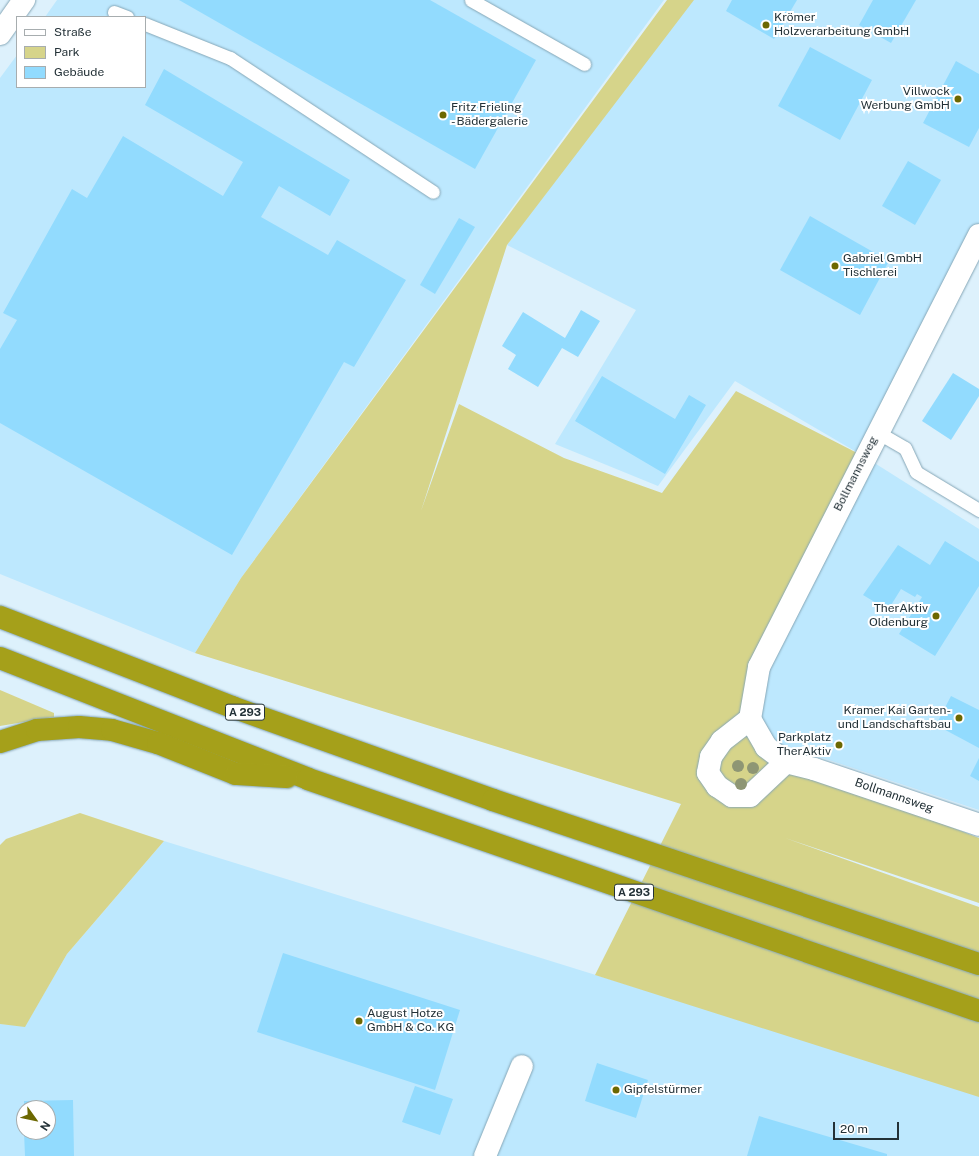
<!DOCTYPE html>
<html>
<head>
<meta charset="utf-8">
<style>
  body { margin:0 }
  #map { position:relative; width:979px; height:1156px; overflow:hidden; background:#ddf1fc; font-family:"Public Sans",sans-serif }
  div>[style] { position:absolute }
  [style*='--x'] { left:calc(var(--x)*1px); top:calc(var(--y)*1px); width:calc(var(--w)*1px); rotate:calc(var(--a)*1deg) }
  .built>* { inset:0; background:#bde8fe }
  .green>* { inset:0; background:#d6d48a }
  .building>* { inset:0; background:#92dbfe }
  .roads { filter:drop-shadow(0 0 1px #85a6b6) drop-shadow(0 0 1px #85a6b6) }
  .lane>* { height:13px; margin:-6.5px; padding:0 6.5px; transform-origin:6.5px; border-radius:6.5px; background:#fff }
  .street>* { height:22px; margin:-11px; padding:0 11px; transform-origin:11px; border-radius:11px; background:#fff }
  .highway>* { height:22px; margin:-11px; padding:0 11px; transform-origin:11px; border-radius:11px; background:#a5a01a }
  .trees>* { width:12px; height:12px; margin:-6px; border-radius:50%; background:#8e9674 }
  .dots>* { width:11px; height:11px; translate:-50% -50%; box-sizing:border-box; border:2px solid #fff; border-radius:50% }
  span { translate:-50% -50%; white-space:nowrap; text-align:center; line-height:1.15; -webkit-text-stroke:4px #fff; paint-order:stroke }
  .shield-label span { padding:1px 3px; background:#fff; border:1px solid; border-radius:3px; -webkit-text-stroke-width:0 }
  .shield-label { font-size:11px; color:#233137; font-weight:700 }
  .poi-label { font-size:12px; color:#233137 }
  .left { translate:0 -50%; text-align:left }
  .right { translate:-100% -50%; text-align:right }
  .street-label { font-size:12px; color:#233137 }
  .legend { position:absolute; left:16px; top:16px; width:130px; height:72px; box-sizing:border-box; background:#fff; border:1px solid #a7adaf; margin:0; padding:5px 7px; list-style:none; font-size:12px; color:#233137 }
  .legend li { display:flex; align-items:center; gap:8px; height:20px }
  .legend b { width:20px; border:1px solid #a7adaf }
  .north { position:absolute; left:16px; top:1100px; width:40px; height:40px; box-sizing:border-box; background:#fff; border:1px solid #a7adaf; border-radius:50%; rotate:123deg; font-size:11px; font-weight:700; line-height:16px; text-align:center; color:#233137 }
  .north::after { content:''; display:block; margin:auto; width:14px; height:18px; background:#6c6801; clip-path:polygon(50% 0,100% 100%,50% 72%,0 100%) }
  .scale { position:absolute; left:833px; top:1122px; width:66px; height:18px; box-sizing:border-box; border:2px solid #233137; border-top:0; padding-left:5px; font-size:12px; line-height:14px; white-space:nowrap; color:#233137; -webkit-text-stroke:3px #fff; paint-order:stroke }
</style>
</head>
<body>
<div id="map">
  <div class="built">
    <i style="clip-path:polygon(57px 0,664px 0,241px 578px,195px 653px,0 574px,0 78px,17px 55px,17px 87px,145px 87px,145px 17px,45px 17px)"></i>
    <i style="clip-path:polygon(691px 0,979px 0,979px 235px,865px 457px,735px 381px,658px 486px,555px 444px,636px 310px,507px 245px)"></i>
    <i style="clip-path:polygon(865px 457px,979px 529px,979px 810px,778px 743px,768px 734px,756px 713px,759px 667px)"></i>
    <i style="clip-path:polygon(evenodd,164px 841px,979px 1094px,979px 1156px,0 1156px,0 1024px,25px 1026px,67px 954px,164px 841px,24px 1108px,48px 1108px,48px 1132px,24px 1132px,24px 1108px)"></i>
  </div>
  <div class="green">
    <i style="clip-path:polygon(667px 0,694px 0,507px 245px,421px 511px,459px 404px,564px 458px,662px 493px,736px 391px,865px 457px,759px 667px,751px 713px,786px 762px,979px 838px,979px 903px,785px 838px,979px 907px,979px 1097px,595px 975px,681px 804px,195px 653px,241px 578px)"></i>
    <i style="clip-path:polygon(0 690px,54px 713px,54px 717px,0 726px)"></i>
    <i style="clip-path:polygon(80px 813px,164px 841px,67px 954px,25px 1027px,0 1024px,0 845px,6px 839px)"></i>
  </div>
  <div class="building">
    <i style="clip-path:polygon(179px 0,430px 0,536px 60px,475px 169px)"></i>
    <i style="clip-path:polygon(732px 0,797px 0,774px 39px,726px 11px)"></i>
    <i style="clip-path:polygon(873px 0,916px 0,891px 43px,859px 25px)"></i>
    <i style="clip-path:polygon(810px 47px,872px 80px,840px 140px,778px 106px)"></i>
    <i style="clip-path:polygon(956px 61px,979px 74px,979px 128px,969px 147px,923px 123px)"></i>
    <i style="clip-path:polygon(164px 69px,350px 180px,330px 216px,279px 186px,261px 217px,328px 255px,337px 240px,406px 280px,354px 367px,344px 362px,232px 555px,0 423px,0 349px,17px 320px,3px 313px,72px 189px,87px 198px,123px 136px,223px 196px,243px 162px,145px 105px)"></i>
    <i style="clip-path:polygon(908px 161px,941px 180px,915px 225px,882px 206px)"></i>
    <i style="clip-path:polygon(810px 216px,889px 261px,860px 315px,780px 270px)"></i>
    <i style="clip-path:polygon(459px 218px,475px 227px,435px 294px,420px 285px)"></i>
    <i style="clip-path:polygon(581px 310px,600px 321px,578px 357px,562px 348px,538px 387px,508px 369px,516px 355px,502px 346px,523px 312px,565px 338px)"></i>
    <i style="clip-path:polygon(953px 373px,979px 389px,979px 396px,951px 440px,922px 421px)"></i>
    <i style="clip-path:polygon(602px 376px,675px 419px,689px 395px,706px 405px,665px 474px,575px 421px)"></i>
    <i style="clip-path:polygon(945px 541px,979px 562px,979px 586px,935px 656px,899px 634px,922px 597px,917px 594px,915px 597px,901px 589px,888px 610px,863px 595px,898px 545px,930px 565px)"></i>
    <i style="clip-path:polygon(951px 696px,979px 710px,979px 748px,936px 725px)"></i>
    <i style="clip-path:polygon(979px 758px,979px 781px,970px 776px)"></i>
    <i style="clip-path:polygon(283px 953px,460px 1010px,435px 1090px,257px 1032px)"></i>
    <i style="clip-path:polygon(597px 1063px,648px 1080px,636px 1118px,585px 1101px)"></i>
    <i style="clip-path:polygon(415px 1086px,453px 1099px,440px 1135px,402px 1122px)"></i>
    <i style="clip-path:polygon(73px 1100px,74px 1156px,25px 1156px,24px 1132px,48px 1132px,48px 1108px,24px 1108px,24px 1101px)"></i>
    <i style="clip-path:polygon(759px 1116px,887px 1154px,887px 1156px,747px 1156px)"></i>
  </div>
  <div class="roads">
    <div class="lane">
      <i style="--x:471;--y:0;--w:130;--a:29.5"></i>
      <i style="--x:114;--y:12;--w:14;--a:21"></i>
      <i style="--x:145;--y:24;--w:92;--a:21.8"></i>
      <i style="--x:230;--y:58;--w:243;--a:33.4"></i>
      <i style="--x:877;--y:432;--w:32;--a:30"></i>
      <i style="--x:905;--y:448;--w:26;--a:65"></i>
      <i style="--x:916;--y:472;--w:74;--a:31.1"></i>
    </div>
    <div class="street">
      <i style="--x:0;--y:34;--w:42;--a:-54.8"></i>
      <i style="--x:979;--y:235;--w:485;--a:117"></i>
      <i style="--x:759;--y:667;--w:53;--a:99.8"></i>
      <i style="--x:750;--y:719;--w:32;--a:60"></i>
      <i style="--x:766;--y:747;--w:25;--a:37"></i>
      <i style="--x:786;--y:762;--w:29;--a:14"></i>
      <i style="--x:814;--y:769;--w:174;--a:18.7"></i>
      <i style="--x:750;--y:719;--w:36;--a:142"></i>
      <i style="--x:722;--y:741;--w:19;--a:125"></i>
      <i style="--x:711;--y:757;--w:16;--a:101"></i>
      <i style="--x:708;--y:773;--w:16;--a:55"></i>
      <i style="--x:717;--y:786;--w:18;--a:34"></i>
      <i style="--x:732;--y:796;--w:18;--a:0"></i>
      <i style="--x:750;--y:796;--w:50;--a:-43.4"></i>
      <i style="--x:485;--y:1156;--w:97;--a:-67.7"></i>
    </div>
    <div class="highway">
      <i style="--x:0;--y:617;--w:249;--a:21.2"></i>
      <i style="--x:232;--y:707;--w:277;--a:19.6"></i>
      <i style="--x:493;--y:800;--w:513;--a:18.65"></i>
      <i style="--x:0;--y:658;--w:331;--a:21.4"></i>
      <i style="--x:308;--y:779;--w:710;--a:19.07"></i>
      <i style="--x:0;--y:742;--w:39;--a:-18"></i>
      <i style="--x:37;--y:730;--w:42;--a:-4.1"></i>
      <i style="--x:79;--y:727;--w:33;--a:5"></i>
      <i style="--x:112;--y:730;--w:48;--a:15.8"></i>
      <i style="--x:158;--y:743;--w:84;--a:21.7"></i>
      <i style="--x:236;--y:774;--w:51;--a:3.4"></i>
    </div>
  </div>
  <div class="trees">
    <i style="left:738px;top:766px"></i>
    <i style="left:753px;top:768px"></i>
    <i style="left:741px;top:784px"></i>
  </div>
  <div class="dots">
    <i style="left:766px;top:25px;background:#6c6801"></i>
    <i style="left:958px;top:99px;background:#6c6801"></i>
    <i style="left:443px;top:115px;background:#6c6801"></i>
    <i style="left:835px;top:266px;background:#6c6801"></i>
    <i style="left:936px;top:616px;background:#6c6801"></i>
    <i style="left:959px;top:718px;background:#6c6801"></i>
    <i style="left:839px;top:745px;background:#6c6801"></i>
    <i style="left:359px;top:1021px;background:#6c6801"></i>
    <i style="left:616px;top:1090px;background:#6c6801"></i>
  </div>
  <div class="shield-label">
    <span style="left:245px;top:712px">A 293</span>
    <span style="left:634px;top:892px">A 293</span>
  </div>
  <div class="poi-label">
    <span class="left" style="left:774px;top:25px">Krömer<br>Holzverarbeitung GmbH</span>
    <span class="right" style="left:950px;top:99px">Villwock<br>Werbung GmbH</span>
    <span class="left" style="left:451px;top:115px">Fritz Frieling<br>- Bädergalerie</span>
    <span class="left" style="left:843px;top:266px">Gabriel GmbH<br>Tischlerei</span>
    <span class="right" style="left:928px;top:616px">TherAktiv<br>Oldenburg</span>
    <span class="right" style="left:951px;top:718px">Kramer Kai Garten-<br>und Landschaftsbau</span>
    <span class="right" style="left:831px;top:745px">Parkplatz<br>TherAktiv</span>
    <span class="left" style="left:367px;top:1021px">August Hotze<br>GmbH &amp; Co. KG</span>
    <span class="left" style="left:624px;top:1090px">Gipfelstürmer</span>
  </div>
  <div class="street-label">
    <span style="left:856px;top:474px;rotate:-63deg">Bollmannsweg</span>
    <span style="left:894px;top:796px;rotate:19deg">Bollmannsweg</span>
  </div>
  <ul class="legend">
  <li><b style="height:5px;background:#fff"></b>Straße</li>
  <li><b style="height:11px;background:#d6d48a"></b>Park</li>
  <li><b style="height:11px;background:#92dbfe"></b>Gebäude</li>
  </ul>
  <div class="north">N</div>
  <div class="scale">20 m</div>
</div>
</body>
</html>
